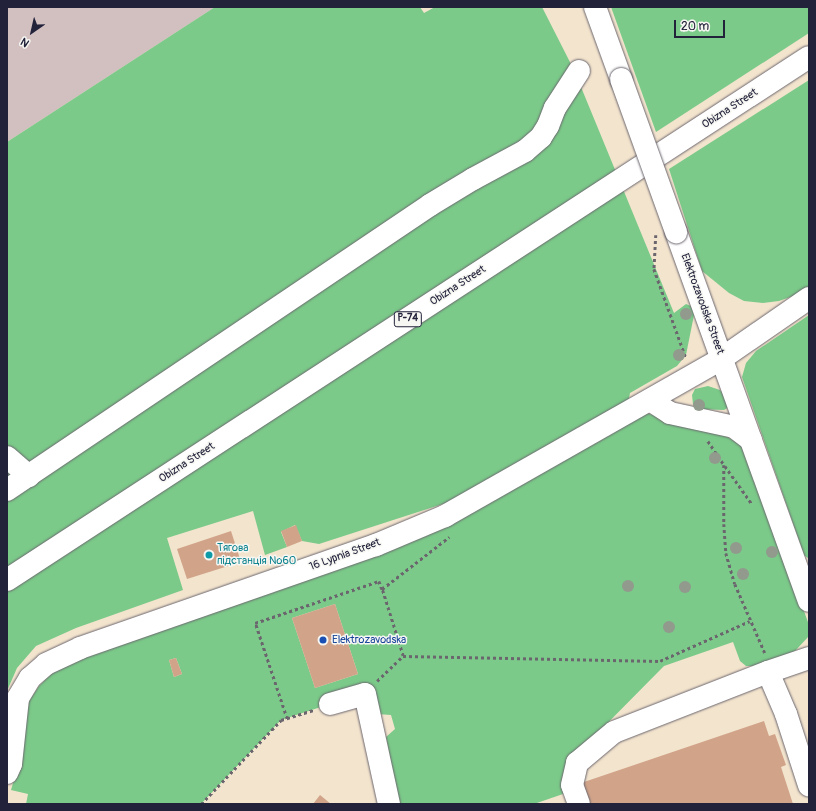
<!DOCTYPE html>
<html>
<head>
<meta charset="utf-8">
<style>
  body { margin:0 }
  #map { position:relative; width:816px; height:811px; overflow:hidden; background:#f3e4ce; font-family:Pangolin,sans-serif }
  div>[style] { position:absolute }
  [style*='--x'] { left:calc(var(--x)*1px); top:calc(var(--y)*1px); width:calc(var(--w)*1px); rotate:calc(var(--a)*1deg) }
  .industrial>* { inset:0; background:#d2bfc0 }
  .green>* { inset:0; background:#7bca89 }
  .building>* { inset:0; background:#d1a48a }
  .path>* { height:2.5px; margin-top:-1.25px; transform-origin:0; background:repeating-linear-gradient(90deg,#6b666e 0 3px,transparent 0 6px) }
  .roads { filter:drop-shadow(0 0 1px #6b666e) drop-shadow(0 0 1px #6b666e) }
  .minor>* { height:22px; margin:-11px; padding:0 11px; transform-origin:11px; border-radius:11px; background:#fff }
  .major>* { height:22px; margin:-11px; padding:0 11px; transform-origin:11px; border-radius:11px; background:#fff }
  .bridges { filter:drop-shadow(0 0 1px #6b666e) drop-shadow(0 0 1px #6b666e) }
  .major-bridge>* { height:22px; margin:-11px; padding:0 11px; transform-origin:11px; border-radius:11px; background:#fff }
  .trees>* { width:12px; height:12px; margin:-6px; border-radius:50%; background:#919a8c }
  .dots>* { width:11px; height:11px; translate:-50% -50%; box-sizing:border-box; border:2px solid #f6f6f2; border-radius:50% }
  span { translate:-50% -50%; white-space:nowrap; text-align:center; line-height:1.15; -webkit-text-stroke:3px #f6f6f2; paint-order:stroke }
  .shield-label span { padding:1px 3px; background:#f6f6f2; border:1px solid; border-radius:3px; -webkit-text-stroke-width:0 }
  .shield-label { font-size:10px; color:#22223b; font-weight:700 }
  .street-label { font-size:11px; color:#22223b }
  .culture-label { font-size:11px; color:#0d838f }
  .left { translate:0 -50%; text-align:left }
  .transit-label { font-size:11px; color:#164399 }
  .frame { position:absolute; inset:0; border:8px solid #22223b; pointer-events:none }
  .north { position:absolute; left:12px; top:12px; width:40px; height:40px; -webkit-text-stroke:3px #f6f6f2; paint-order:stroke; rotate:214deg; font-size:11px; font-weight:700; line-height:16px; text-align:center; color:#22223b }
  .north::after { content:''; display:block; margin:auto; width:14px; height:18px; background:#22223b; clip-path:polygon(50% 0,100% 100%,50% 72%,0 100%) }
  .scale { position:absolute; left:674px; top:20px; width:51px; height:18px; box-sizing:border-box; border:2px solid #22223b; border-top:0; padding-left:5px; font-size:12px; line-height:14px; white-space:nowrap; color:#22223b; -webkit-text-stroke:3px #f6f6f2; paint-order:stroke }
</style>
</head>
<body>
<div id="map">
  <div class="industrial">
    <i style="clip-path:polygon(7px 7px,215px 7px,7px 142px)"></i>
  </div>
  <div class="green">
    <i style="clip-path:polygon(215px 7px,420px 7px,424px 13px,435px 7px,542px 7px,574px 70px,674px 313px,686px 304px,691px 306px,694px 315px,686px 355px,677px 366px,630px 393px,628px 404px,449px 502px,319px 544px,302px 541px,295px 525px,281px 532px,287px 547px,265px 555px,253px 511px,167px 538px,183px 590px,76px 628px,36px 646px,17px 668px,7px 691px,7px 142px)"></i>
    <i style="clip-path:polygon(611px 7px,809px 7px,809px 33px,656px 132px)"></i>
    <i style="clip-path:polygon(809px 80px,809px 286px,796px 295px,779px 301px,763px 303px,744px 301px,729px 293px,702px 271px,669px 169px)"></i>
    <i style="clip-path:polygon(809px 315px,809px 559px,804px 555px,742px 377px,746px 363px,756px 351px)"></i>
    <i style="clip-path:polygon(708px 386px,720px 390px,725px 396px,729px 407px,724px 410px,697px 409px,693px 404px,692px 395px,695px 389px)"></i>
    <i style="clip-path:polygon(evenodd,646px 413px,722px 434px,744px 446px,809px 625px,809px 636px,795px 651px,757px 666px,746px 666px,740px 661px,733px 642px,664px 666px,574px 757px,565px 771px,563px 794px,534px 804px,399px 804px,386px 737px,395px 729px,391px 715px,377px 714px,372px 694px,330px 704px,281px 720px,201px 804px,26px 804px,28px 794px,11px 790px,18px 766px,29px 701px,39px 686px,56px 669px,84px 656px,376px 554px,646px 413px,335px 604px,358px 674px,315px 688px,292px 618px,335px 604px,646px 413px,176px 658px,182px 674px,174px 677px,169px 660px,176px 658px)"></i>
  </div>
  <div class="building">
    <i style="clip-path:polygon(296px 525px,302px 541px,287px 547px,281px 531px)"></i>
    <i style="clip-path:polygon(231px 531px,241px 562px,187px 579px,177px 549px)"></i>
    <i style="clip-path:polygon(335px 604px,358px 674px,315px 688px,292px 618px)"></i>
    <i style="clip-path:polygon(176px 658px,182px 674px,174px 677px,169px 660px)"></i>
    <i style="clip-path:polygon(764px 721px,769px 736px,775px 734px,786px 765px,781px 767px,793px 804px,589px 804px,581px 783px)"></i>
    <i style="clip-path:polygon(320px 795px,331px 804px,313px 804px)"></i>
  </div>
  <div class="path">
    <i style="--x:656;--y:235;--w:34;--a:93"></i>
    <i style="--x:654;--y:269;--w:95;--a:70.2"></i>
    <i style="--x:708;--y:441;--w:29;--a:56"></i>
    <i style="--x:724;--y:465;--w:59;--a:90"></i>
    <i style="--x:724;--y:524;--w:29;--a:86"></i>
    <i style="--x:726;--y:553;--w:32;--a:74"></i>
    <i style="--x:735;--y:584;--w:75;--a:66.5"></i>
    <i style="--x:725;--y:466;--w:47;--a:54.6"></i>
    <i style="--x:403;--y:656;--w:70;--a:-107.4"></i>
    <i style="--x:382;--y:589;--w:85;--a:-37.8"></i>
    <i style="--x:377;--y:681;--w:36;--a:-44"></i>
    <i style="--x:403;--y:656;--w:257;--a:1.1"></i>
    <i style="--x:660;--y:661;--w:98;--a:-24"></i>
    <i style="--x:287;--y:719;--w:101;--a:-108.4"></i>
    <i style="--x:255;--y:623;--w:131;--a:-18.7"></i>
    <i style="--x:379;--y:581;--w:9;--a:69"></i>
    <i style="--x:201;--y:804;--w:116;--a:-46.4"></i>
    <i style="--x:281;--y:720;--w:34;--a:-17"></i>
  </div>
  <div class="roads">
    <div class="minor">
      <i style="--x:7;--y:457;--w:29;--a:41"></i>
      <i style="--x:7;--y:490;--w:510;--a:-33.97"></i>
      <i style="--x:430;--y:205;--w:50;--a:-31.2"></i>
      <i style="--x:473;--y:179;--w:59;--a:-28.3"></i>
      <i style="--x:525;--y:151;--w:21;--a:-41"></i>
      <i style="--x:541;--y:137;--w:13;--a:-58"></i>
      <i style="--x:548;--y:126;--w:19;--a:-69"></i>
      <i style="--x:555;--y:108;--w:44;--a:-57"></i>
      <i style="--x:768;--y:672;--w:46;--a:66.8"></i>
      <i style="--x:786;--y:714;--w:75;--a:72.1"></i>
      <i style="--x:330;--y:704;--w:36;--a:-16"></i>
      <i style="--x:365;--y:694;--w:113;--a:77.7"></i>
      <i style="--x:7;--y:773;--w:10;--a:-66"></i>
      <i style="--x:11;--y:764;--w:66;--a:-83.9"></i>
      <i style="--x:18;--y:698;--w:23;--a:-59"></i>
      <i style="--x:30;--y:678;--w:21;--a:-41"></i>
      <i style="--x:46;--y:664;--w:38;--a:-25"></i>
      <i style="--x:80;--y:648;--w:313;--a:-19.2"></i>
      <i style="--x:376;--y:545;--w:75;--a:-22.8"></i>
      <i style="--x:445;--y:516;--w:318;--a:-29.6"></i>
      <i style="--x:579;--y:804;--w:20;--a:-110"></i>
      <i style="--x:572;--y:785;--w:23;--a:-77"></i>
      <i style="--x:577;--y:763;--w:48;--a:-40"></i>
      <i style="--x:614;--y:732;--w:165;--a:-21.3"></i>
      <i style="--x:768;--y:672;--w:43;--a:-18.9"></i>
    </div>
    <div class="major">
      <i style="--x:595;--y:7;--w:77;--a:70.1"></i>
      <i style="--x:676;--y:232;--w:392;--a:70.2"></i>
      <i style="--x:721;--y:359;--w:107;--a:-34.7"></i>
      <i style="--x:650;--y:400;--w:24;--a:33"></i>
      <i style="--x:670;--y:413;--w:66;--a:12.3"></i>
      <i style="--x:734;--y:427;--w:21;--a:37"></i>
      <i style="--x:7;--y:580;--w:957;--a:-33.11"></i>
    </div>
  </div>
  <div class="bridges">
    <div class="major-bridge">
      <i style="--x:621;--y:79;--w:163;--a:70.2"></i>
    </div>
  </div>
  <div class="trees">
    <i style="left:686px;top:314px"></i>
    <i style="left:679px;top:355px"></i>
    <i style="left:699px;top:405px"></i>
    <i style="left:715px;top:458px"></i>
    <i style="left:736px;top:548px"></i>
    <i style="left:772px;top:552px"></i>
    <i style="left:743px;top:574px"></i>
    <i style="left:628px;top:586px"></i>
    <i style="left:685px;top:587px"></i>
    <i style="left:669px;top:627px"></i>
  </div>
  <div class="dots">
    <i style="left:209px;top:555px;background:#0f9aa8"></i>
    <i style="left:323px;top:640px;background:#1a4fb4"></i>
  </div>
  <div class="shield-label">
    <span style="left:408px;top:319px">Р-74</span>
  </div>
  <div class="street-label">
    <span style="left:730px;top:109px;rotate:-33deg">Obizna Street</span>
    <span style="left:458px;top:286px;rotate:-33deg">Obizna Street</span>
    <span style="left:702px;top:304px;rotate:70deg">Elektrozavodska Street</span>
    <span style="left:187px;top:463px;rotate:-33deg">Obizna Street</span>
    <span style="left:345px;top:555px;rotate:-20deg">16 Lypnia Street</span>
  </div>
  <div class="culture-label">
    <span class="left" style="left:217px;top:555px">Тягова<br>підстанція №60</span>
  </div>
  <div class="transit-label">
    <span class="left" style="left:332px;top:640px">Elektrozavodska</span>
  </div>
  <div class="frame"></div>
  <div class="north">N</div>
  <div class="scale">20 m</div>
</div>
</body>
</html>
